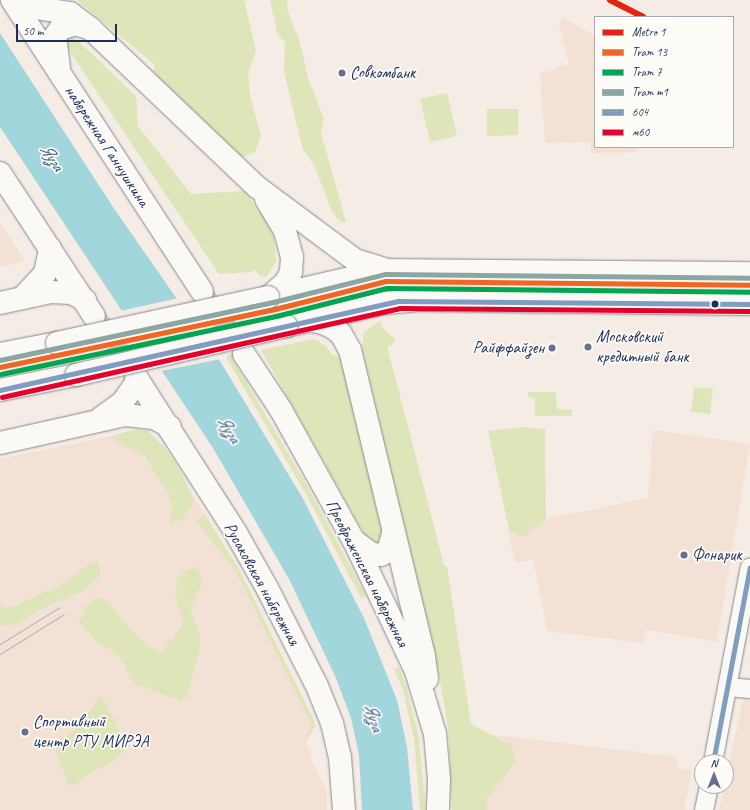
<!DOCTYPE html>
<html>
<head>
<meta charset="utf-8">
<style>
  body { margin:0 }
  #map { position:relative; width:750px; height:810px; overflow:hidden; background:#f5ece5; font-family:Caveat,sans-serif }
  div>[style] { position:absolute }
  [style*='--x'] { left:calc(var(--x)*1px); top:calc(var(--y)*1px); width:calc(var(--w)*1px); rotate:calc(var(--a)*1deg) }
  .built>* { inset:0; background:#f3e1d6 }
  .green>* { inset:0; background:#dde5b9 }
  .water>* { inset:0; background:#a1d6dd }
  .pier>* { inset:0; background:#f5ece5 }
  .major-tunnel>* { height:22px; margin-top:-11px; transform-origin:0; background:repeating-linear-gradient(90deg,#c9c6ca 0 22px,transparent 0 33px) }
  .roads { filter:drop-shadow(0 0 1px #89898f) drop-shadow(0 0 1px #89898f) }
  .minor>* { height:18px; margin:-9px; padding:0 9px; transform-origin:9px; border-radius:9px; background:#faf9f6 }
  .major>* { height:22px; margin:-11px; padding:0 11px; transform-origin:11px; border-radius:11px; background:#faf9f6 }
  .tram>* { height:1px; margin:-0.5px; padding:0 0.5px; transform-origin:0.5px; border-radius:0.5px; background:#b5b6ba }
  .bridges { filter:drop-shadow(0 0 1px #89898f) drop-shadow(0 0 1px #89898f) }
  .major-bridge>* { height:22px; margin:-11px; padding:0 11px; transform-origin:11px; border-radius:11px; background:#faf9f6 }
  .bus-1>* { height:5px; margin:-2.5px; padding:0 2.5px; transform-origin:2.5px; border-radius:2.5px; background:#7f9dbf }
  .bus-2>* { height:5px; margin:-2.5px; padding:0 2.5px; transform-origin:2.5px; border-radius:2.5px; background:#e4002b }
  .tram-1>* { height:5px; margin:-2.5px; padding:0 2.5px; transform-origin:2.5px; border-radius:2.5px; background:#f26522 }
  .tram-2>* { height:5px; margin:-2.5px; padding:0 2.5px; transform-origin:2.5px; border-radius:2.5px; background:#00a651 }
  .tram-3>* { height:5px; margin:-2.5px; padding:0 2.5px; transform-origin:2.5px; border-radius:2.5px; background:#8ca6a3 }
  .metro-1>* { height:6px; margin:-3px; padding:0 3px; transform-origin:3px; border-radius:3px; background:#e42313 }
  .dots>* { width:11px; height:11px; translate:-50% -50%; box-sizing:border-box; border:2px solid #fdfcf7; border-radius:50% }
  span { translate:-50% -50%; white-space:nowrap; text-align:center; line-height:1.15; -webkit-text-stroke:3.5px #fdfcf7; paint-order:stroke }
  .poi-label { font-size:17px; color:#1b2f5e }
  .left { translate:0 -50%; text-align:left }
  .right { translate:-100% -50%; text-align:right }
  .street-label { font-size:17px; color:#1b2f5e }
  .water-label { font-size:18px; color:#385e83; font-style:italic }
  .legend { position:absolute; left:594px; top:16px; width:140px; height:132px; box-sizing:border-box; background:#fdfcf7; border:1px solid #a3aaba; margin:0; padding:5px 7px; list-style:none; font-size:12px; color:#1b2f5e }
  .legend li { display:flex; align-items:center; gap:8px; height:20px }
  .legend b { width:20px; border:1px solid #a3aaba }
  .north { position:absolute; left:694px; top:754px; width:40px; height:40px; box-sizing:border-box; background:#fdfcf7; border:1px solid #a3aaba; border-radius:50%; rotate:0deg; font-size:11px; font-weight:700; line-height:16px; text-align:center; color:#1b2f5e }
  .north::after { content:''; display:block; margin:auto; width:14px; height:18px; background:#67718d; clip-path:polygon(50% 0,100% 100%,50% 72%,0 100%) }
  .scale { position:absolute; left:16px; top:24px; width:101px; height:18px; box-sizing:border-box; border:2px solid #1b2f5e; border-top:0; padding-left:5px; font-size:12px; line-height:14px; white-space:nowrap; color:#1b2f5e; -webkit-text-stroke:3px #fdfcf7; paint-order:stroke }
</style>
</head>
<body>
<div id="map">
  <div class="built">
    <i style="clip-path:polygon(562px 18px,595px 35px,595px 147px,637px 147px,637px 152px,591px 153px,591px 142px,545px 143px,540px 74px,569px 64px,559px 25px)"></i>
    <i style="clip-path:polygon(0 222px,25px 261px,0 267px)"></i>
    <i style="clip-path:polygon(139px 430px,156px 438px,205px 514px,196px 521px,236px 572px,311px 724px,305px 742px,312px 753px,310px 758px,327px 790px,327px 810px,0 810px,0 459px)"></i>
    <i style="clip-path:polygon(653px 430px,750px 444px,717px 642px,645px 630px,643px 643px,547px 631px,533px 559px,515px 563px,508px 530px,524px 537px,546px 519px,648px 498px)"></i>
    <i style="clip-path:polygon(744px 695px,750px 696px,750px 810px,719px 810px)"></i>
    <i style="clip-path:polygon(472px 732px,677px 757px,676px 767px,692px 771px,684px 810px,474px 810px)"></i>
  </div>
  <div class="green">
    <i style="clip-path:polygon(77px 0,244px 0,256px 51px,248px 72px,250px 95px,261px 136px,255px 152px,241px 158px,152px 78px,155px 65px)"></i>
    <i style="clip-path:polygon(270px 0,287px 0,288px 12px,299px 39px,309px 81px,324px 119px,321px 133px,346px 222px,342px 223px,332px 212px,314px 164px,303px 150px,284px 72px,285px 43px,277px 33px)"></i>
    <i style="clip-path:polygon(68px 36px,74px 37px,136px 96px,138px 126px,191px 194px,246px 191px,257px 210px,265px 213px,274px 237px,276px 261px,268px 275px,264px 277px,258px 274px,255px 269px,251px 272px,219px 274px,64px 43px)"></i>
    <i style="clip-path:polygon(447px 93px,457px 136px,430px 142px,420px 99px)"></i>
    <i style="clip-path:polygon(487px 109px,518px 109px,518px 135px,487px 136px)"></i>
    <i style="clip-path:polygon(380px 321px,382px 328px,395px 339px,393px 345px,387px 346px,444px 565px,447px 567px,471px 724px,512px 746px,516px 760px,487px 800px,487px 810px,452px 810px,448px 727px,440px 680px,362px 348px,364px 332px)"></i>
    <i style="clip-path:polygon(314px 339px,326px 346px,332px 355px,342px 358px,385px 535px,380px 548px,365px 535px,261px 350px)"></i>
    <i style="clip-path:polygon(230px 354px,310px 491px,366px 596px,361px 598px,306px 494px,226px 357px)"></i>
    <i style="clip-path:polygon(694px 387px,713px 389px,710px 414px,691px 412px)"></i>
    <i style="clip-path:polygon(528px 392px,556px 392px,557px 409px,572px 410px,572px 416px,535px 416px,535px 398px,528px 397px)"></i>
    <i style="clip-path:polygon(523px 427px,545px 429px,546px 519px,524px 537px,509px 530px,488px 431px)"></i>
    <i style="clip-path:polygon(137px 429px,147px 430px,165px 448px,179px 468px,192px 495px,193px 505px,182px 519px,173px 523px,170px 520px,172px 511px,169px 496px,145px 456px,112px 439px,114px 435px)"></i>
    <i style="clip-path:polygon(205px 514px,240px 571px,314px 720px,315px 727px,305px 742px,311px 724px,236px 572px,196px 521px)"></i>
    <i style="clip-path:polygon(98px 561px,101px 575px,83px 591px,48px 606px,11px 627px,0 624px,0 603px,5px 608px,15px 606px,59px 586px,91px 563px)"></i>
    <i style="clip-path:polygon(195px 567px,199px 570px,202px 584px,190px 610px,200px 633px,199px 652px,188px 694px,182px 702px,134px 683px,118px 654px,98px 643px,79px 622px,87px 605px,95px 599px,104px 598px,137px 637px,157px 652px,162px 652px,184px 622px,175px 595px,177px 581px,183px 573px)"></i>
    <i style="clip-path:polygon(399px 667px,407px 689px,419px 738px,426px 810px,420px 810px,414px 739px,403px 690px,394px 669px)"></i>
    <i style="clip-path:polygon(100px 696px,107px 704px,127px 748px,114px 761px,88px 774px,73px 786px,69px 786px,56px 751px,57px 742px,77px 728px)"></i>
  </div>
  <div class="water">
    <i style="clip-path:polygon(0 33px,113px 207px,220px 361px,302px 497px,364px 618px,397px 700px,407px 747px,413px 810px,362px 810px,359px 755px,351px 718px,336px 678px,289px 579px,213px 448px,0 127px)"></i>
  </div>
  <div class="pier">
    <i style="clip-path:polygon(179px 298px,221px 359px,161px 371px,120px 311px)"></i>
  </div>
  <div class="major-tunnel">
    <i style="--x:203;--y:294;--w:71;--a:55.9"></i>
    <i style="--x:95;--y:317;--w:73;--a:55.7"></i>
  </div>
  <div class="roads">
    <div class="minor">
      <i style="--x:728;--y:687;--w:22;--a:5"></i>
      <i style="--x:713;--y:762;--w:198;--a:-79.3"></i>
      <i style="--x:704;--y:810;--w:25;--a:-78"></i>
    </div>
    <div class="major">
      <i style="--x:12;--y:0;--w:348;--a:56.9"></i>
      <i style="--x:16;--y:5;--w:55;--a:8.4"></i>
      <i style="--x:70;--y:13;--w:26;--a:37"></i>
      <i style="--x:91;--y:29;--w:229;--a:43.6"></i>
      <i style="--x:257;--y:187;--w:122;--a:36.7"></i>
      <i style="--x:355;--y:260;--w:30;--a:17"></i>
      <i style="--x:59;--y:68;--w:32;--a:-97"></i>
      <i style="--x:55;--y:36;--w:9;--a:-54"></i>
      <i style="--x:60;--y:29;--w:16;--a:-18"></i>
      <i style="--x:75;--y:24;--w:17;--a:17"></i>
      <i style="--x:0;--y:173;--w:171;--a:56.7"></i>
      <i style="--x:266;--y:199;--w:37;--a:59"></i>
      <i style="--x:285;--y:231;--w:27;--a:75"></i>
      <i style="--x:292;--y:257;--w:15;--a:94"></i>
      <i style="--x:291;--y:272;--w:11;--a:117"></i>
      <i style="--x:286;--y:282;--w:23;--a:139"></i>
      <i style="--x:268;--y:297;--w:120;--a:-13"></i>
      <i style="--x:385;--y:270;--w:365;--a:0.5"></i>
      <i style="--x:22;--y:298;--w:34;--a:-47"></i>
      <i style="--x:45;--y:273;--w:25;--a:-78"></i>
      <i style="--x:0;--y:303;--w:52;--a:-12.2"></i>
      <i style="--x:51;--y:292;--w:20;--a:3"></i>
      <i style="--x:71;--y:293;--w:16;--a:27"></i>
      <i style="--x:310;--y:321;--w:10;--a:6"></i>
      <i style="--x:320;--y:322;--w:13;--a:23"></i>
      <i style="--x:332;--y:327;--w:11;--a:38"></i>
      <i style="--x:341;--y:334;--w:18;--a:61"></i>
      <i style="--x:350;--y:350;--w:316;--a:76.4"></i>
      <i style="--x:424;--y:657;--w:22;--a:82"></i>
      <i style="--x:286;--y:326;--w:102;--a:-13.1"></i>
      <i style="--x:385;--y:303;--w:32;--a:-5"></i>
      <i style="--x:417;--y:300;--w:333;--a:0.7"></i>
      <i style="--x:0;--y:354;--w:58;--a:-10.9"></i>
      <i style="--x:244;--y:354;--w:67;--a:56.5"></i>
      <i style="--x:281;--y:410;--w:150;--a:60.9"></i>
      <i style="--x:354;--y:541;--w:144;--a:64.5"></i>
      <i style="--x:416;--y:671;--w:66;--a:73.2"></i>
      <i style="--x:435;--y:734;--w:45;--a:84.9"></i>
      <i style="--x:439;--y:779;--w:31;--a:92"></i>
      <i style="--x:136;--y:377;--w:185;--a:57.3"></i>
      <i style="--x:236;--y:533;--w:63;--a:60.6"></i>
      <i style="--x:267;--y:588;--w:110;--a:63"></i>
      <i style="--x:317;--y:686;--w:40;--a:68"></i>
      <i style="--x:332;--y:723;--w:35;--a:77"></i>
      <i style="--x:340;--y:757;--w:53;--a:85.7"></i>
      <i style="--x:0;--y:390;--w:77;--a:-11.2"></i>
      <i style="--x:101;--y:418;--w:26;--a:-36"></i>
      <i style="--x:122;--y:403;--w:28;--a:-55"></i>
      <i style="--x:0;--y:443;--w:128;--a:-12.6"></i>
      <i style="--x:125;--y:415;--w:29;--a:6"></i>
      <i style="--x:154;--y:418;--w:18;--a:29"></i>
      <i style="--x:354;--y:541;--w:22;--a:36"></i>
      <i style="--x:372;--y:554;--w:9;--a:6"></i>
      <i style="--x:381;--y:555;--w:8;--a:-30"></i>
      <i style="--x:388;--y:551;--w:18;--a:-74"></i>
    </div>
  </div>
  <div class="tram">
    <i style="--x:0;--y:644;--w:70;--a:-31.7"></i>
    <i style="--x:0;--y:654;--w:75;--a:-32"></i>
  </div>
  <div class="bridges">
    <div class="major-bridge">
      <i style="--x:57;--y:343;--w:216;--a:-12.3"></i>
      <i style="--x:76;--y:375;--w:216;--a:-13.1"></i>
    </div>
  </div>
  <div class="bus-1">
    <i style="--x:0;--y:390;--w:409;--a:-12.6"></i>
    <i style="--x:399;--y:301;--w:351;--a:0.5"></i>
    <i style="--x:713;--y:762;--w:198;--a:-79.3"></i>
  </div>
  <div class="bus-2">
    <i style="--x:2;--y:397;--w:408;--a:-12.6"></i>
    <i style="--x:400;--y:308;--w:350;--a:0.5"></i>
  </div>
  <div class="tram-1">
    <i style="--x:0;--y:367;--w:281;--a:-11.9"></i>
    <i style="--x:275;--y:309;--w:114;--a:-14.2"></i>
    <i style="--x:386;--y:281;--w:364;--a:0.6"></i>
  </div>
  <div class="tram-2">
    <i style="--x:1;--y:374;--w:281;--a:-11.9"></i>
    <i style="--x:276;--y:316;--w:114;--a:-14.2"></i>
    <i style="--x:387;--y:288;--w:363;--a:0.6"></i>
  </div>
  <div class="tram-3">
    <i style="--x:0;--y:360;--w:279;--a:-12"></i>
    <i style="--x:273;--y:302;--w:115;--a:-14"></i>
    <i style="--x:385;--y:274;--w:365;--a:0.6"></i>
  </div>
  <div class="metro-1">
    <i style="--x:610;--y:0;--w:37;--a:27"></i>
  </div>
  <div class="dots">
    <i style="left:342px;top:73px;background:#67718d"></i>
    <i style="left:715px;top:304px;background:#1b2f5e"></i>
    <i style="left:588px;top:347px;background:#67718d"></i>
    <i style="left:552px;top:348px;background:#67718d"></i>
    <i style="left:684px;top:555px;background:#67718d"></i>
    <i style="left:25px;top:732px;background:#67718d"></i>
  </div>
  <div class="poi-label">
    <span class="left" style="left:350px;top:73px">Совкомбанк</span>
    <span class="left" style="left:596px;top:347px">Московский<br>кредитный банк</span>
    <span class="right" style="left:544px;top:348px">Райффайзен</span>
    <span class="left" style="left:692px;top:555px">Фонарик</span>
    <span class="left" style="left:33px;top:732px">Спортивный<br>центр РТУ МИРЭА</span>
  </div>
  <div class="street-label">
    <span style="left:107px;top:146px;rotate:57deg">набережная Ганнушкина</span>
    <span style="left:367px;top:573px;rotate:63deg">Преображенская набережная</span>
    <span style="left:262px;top:584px;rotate:61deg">Русаковская набережная</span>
  </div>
  <div class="water-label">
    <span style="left:52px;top:157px;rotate:57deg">Яуза</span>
    <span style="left:229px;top:429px;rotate:59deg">Яуза</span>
    <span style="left:374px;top:717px;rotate:74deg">Яуза</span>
  </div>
  <ul class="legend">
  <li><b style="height:5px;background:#e42313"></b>Metro 1</li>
  <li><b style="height:5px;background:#f26522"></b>Tram 13</li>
  <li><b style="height:5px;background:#00a651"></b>Tram 7</li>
  <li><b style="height:5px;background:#8ca6a3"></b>Tram т1</li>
  <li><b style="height:5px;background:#7f9dbf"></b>604</li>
  <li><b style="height:5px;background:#e4002b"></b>м60</li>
  </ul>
  <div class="north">N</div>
  <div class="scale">50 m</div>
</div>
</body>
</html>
